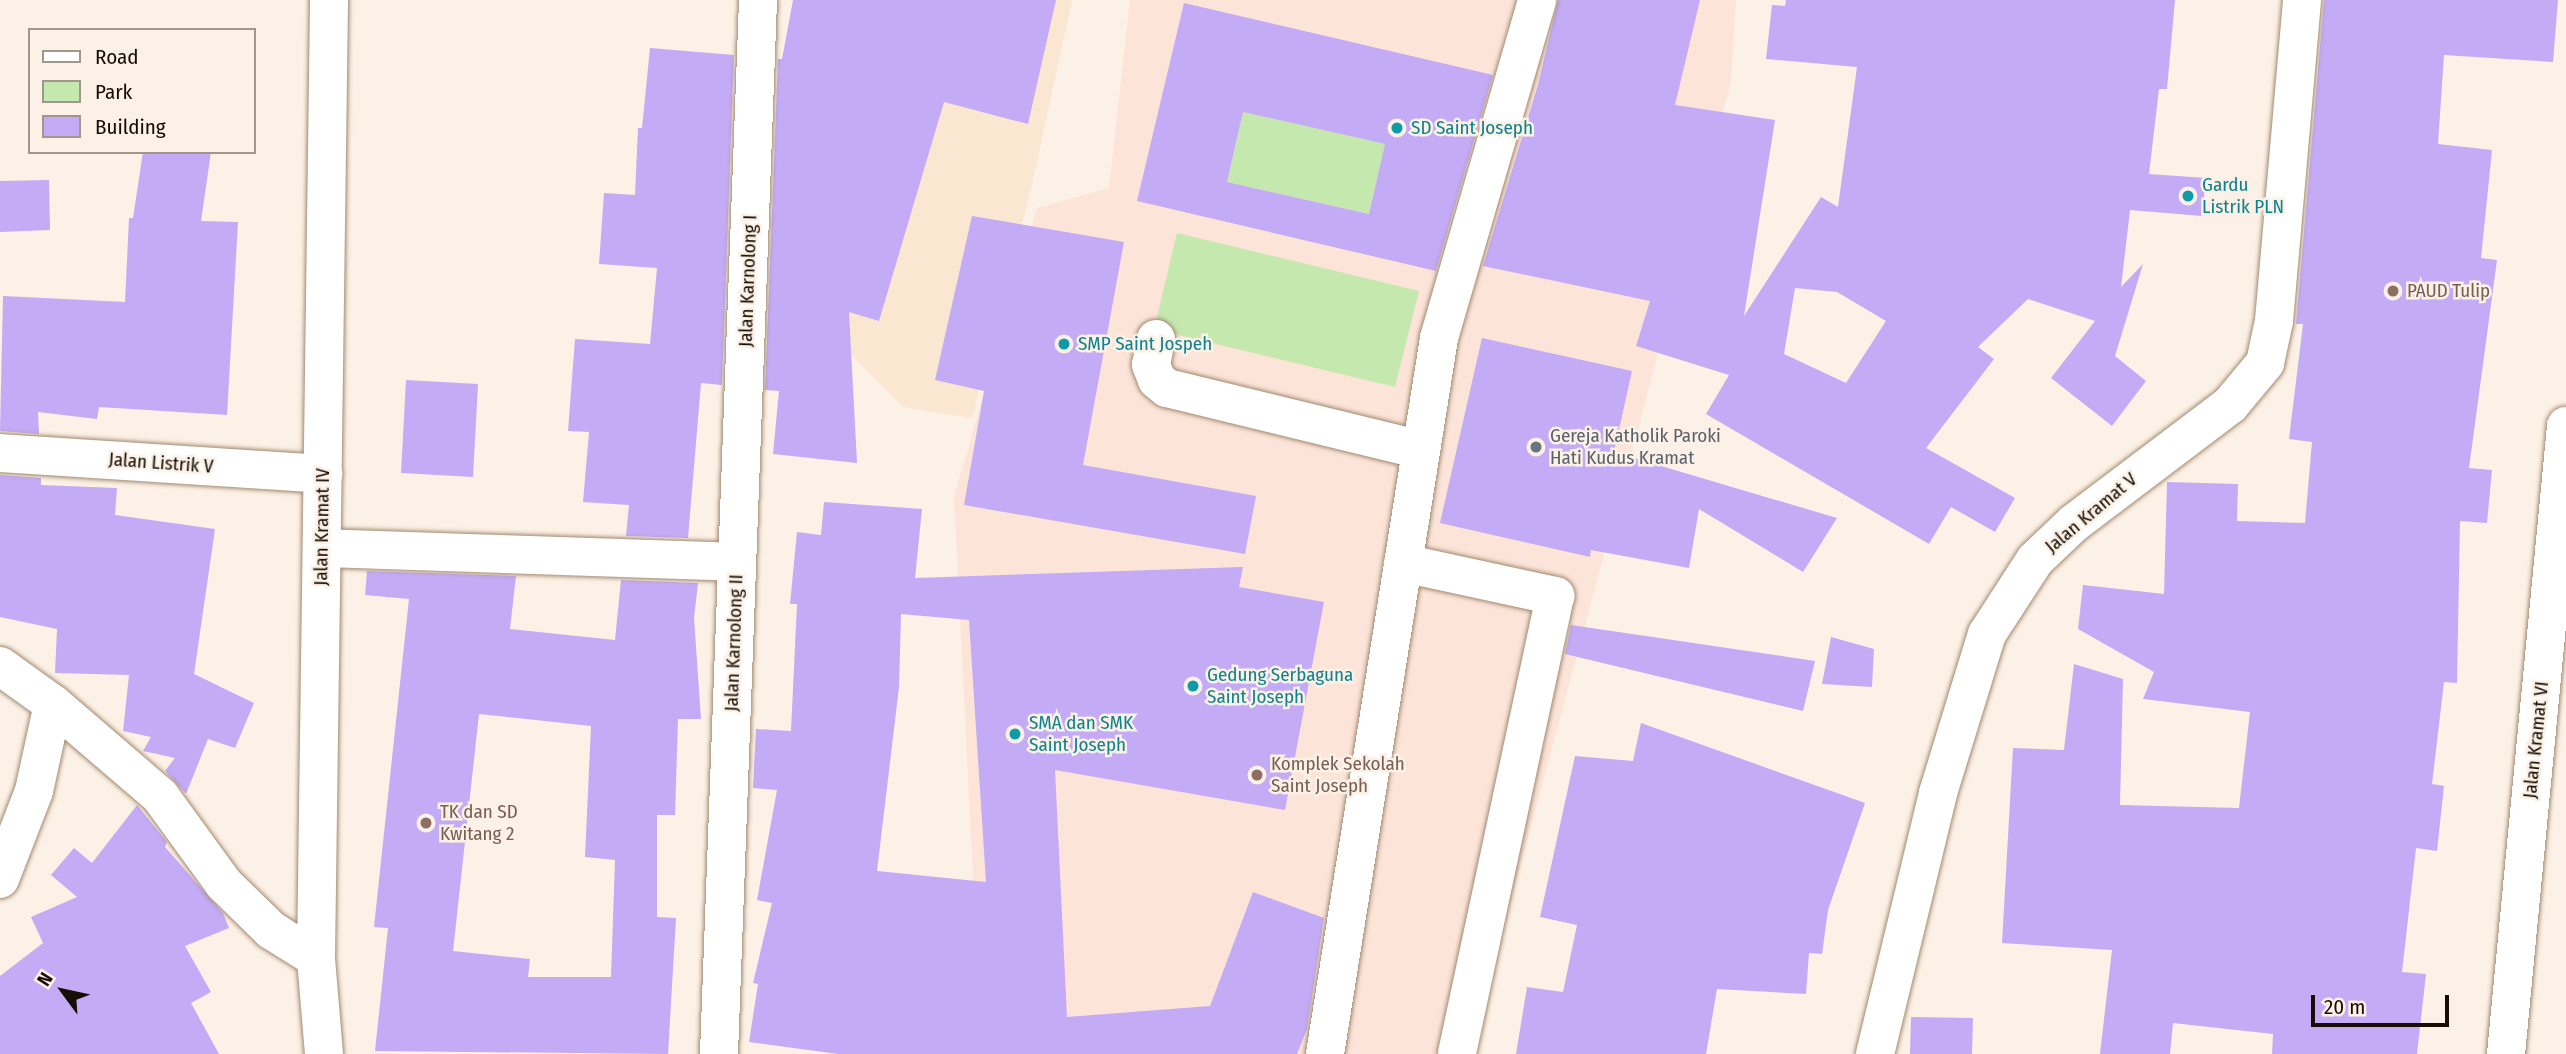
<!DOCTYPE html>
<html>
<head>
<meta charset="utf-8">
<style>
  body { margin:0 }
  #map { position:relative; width:2566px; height:1054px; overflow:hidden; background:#fcf1e6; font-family:"Fira Sans Condensed",sans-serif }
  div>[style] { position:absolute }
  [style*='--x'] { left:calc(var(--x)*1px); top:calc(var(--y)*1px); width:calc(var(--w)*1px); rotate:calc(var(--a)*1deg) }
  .built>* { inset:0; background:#fae6d1 }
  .education>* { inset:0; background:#fce4d9 }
  .green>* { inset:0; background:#c5e8af }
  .building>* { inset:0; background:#c3abf6 }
  .roads { filter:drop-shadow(0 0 2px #a2896f) drop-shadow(0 0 2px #a2896f) }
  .minor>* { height:38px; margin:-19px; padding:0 19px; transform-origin:19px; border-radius:19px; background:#fff }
  .dots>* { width:19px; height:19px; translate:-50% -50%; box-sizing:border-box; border:4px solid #fcf1e6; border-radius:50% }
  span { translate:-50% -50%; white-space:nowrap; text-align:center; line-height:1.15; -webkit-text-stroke:5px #fcf1e6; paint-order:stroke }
  .culture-label { font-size:19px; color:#0d838f }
  .left { translate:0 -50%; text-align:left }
  .street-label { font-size:19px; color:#160d04 }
  .education-label { font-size:19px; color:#785e54 }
  .worship-label { font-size:19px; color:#5b616d }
  .legend { position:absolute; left:28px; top:28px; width:228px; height:126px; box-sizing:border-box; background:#fcf1e6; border:2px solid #a0968c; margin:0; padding:9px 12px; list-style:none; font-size:21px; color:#160d04 }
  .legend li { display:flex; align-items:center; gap:14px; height:35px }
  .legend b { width:35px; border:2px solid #a0968c }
  .north { position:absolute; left:28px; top:956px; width:70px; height:70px; -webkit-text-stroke:5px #fcf1e6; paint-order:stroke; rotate:303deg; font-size:19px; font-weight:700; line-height:28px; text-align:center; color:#160d04 }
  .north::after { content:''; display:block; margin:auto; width:24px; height:32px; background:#160d04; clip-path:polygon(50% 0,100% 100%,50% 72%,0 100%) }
  .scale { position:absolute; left:2311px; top:995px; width:138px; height:32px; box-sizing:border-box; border:4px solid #160d04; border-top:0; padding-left:9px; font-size:21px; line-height:24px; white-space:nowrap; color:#160d04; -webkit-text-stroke:5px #fcf1e6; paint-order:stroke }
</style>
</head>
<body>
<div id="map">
  <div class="built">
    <i style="clip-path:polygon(889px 0,1072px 0,1032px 185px,972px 418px,903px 407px,833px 337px)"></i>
  </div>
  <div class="education">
    <i style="clip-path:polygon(1130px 0,1736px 0,1731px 82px,1470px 1054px,982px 1054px,954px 497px,1037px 208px,1109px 188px)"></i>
  </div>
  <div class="green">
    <i style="clip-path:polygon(1243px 112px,1385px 144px,1369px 214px,1227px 182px)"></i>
    <i style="clip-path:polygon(1177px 233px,1419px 291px,1395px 387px,1154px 329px)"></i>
  </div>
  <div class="building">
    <i style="clip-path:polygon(793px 0,1056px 0,1028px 124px,944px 102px,879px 321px,849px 312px,857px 463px,773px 454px,779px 391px,765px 390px,778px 59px,782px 59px)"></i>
    <i style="clip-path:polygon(evenodd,1558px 0,1700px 0,1675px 105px,1775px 120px,1744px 316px,1821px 197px,1838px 207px,1857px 67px,1766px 59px,1772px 5px,1785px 6px,1786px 0,2175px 0,2167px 89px,2159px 89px,2149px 174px,2206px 178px,2202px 216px,2130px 210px,2121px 287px,2143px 264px,2115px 356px,2146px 381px,2112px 426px,2051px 378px,2095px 321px,2028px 299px,1978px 347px,1994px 359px,1926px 448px,2015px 498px,1995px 532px,1951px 507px,1929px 544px,1706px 414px,1729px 375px,1636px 346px,1650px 301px,1483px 266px,1538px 85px,1558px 0,1795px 288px,1837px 292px,1886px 321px,1846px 383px,1784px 354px,1795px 288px)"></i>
    <i style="clip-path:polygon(2324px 0,2558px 0,2553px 62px,2444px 55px,2438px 144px,2492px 150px,2481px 258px,2497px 260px,2469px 468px,2492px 470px,2487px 523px,2460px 521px,2457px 683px,2444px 682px,2432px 784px,2444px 786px,2437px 851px,2416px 848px,2402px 972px,2426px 974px,2417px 1054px,2272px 1054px,2273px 1034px,2173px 1023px,2170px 1054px,2100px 1054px,2112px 950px,2002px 943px,2013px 748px,2064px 750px,2074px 664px,2123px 679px,2120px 805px,2239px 808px,2250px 712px,2143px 699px,2154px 672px,2078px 629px,2083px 585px,2164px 594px,2167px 482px,2238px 484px,2237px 521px,2305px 523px,2312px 442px,2289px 439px,2303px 324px,2296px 324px)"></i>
    <i style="clip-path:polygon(evenodd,1184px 3px,1493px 75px,1436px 271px,1137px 201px,1184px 3px,1243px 112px,1385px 144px,1369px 214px,1227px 182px,1243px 112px)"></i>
    <i style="clip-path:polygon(650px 48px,734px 55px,722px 385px,701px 383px,688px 538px,626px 536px,629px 505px,583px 502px,589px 432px,568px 431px,575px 339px,650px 344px,657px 268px,599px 264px,604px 193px,635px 195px,638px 128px,642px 128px)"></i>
    <i style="clip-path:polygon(143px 152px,211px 152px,201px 221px,238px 222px,227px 415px,99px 407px,97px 419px,38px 412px,39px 434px,0 431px,3px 296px,125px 302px,129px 218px,133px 218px)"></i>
    <i style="clip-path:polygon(49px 180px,50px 230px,0 232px,0 181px)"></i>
    <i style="clip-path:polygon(972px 216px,1124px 242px,1083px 465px,1256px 496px,1245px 554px,964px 505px,984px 391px,935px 380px)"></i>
    <i style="clip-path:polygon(1482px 338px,1632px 371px,1614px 452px,1837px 518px,1803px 572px,1699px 509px,1689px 568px,1591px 550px,1590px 557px,1440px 523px)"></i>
    <i style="clip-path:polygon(406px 380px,478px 384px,473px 477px,401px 473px)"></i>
    <i style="clip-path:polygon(0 475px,41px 478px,41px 485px,117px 488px,115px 515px,215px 529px,194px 674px,254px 703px,235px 748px,208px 739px,186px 794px,165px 771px,175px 758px,143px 751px,151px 737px,123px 731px,129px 675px,55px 673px,57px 629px,0 617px)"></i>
    <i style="clip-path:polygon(evenodd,824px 502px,922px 509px,915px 578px,1243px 567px,1239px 587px,1324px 602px,1285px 810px,1055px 770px,1067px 1017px,1210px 1006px,1253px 892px,1324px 918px,1307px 1029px,1297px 1054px,838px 1054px,749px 1042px,758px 984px,753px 983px,772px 903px,757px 900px,777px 790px,753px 788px,756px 729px,791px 731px,797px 604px,790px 604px,797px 532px,821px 535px,824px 502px,901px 614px,969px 620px,986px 882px,877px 871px,899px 687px,901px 614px)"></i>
    <i style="clip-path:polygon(evenodd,367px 571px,516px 576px,510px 629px,615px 640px,621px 580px,698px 583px,694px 618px,701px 719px,678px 719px,675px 815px,657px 815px,657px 917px,676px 918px,668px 1054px,375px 1051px,388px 928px,374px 927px,409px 599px,365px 595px,367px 571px,479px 714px,591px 726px,585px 857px,615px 860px,611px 977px,528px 977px,530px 959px,453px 951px,479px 714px)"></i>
    <i style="clip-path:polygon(1571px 625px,1815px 661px,1803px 711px,1565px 654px)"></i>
    <i style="clip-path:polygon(1831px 637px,1874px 649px,1872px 687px,1822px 684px)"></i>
    <i style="clip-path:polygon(1641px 723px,1865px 803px,1828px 910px,1822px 954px,1809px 953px,1806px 994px,1717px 989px,1706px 1054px,1516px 1054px,1527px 987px,1563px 992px,1577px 925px,1540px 917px,1575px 756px,1633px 761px)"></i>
    <i style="clip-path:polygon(137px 805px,167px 842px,165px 847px,223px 913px,229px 928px,185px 946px,211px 992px,191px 1003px,219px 1054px,0 1054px,0 976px,43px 943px,31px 917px,77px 897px,51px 875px,74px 848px,92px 863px)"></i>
    <i style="clip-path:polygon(1911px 1017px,1973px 1018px,1972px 1054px,1910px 1054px)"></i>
  </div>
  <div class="roads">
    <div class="minor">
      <i style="--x:1156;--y:339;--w:26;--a:101"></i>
      <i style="--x:1151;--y:365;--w:16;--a:68"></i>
      <i style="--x:1157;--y:380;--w:13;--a:39"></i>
      <i style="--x:1167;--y:388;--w:261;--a:13.7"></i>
      <i style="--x:0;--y:453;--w:324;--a:3.7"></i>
      <i style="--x:322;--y:548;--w:415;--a:1.9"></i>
      <i style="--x:1403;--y:563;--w:156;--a:12.2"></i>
      <i style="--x:1555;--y:596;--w:468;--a:102.1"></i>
      <i style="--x:0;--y:666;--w:65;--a:35.6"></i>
      <i style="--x:53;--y:704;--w:141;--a:40.7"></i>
      <i style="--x:160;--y:796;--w:109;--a:54"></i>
      <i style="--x:224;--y:884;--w:66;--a:44.4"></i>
      <i style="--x:271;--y:930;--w:53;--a:31.9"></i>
      <i style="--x:0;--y:879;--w:94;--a:-68.9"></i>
      <i style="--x:34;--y:791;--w:89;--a:-77.7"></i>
      <i style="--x:324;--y:1054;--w:96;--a:-94.8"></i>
      <i style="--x:316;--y:958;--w:958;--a:-89.22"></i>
      <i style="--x:719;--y:1054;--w:1055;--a:-87.88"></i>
      <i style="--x:1325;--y:1054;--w:725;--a:-80.95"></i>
      <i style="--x:1439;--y:338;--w:352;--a:-73.8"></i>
      <i style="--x:1875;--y:1054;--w:268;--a:-76.4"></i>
      <i style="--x:1938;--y:793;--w:166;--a:-72.9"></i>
      <i style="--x:1987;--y:634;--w:88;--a:-57"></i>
      <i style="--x:2035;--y:560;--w:54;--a:-43.5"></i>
      <i style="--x:2074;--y:523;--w:196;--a:-37.1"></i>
      <i style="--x:2230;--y:405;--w:55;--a:-50.2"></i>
      <i style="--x:2265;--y:363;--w:43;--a:-77.9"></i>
      <i style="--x:2274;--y:321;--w:322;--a:-85"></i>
      <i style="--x:2506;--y:1054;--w:631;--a:-84.54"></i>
    </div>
  </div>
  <div class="dots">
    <i style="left:1397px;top:128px;background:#0f9aa8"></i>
    <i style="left:2188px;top:196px;background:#0f9aa8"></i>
    <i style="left:2393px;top:291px;background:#8d6e63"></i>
    <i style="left:1064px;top:344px;background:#0f9aa8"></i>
    <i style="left:1536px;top:447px;background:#6b7280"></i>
    <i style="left:1193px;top:686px;background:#0f9aa8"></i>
    <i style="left:1015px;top:734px;background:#0f9aa8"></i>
    <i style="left:1257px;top:775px;background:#8d6e63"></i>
    <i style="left:426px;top:823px;background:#8d6e63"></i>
  </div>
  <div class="culture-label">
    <span class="left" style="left:1411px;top:128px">SD Saint Joseph</span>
    <span class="left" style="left:2202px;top:196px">Gardu<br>Listrik PLN</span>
    <span class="left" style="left:1078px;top:344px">SMP Saint Jospeh</span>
    <span class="left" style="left:1207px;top:686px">Gedung Serbaguna<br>Saint Joseph</span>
    <span class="left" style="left:1029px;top:734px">SMA dan SMK<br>Saint Joseph</span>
  </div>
  <div class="street-label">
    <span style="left:748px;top:281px;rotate:-88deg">Jalan Karnolong I</span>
    <span style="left:161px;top:463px;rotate:4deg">Jalan Listrik V</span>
    <span style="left:2091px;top:513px;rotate:-40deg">Jalan Kramat V</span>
    <span style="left:322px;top:527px;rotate:-89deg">Jalan Kramat IV</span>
    <span style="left:734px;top:643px;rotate:-88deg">Jalan Karnolong II</span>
    <span style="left:2536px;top:740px;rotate:-84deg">Jalan Kramat VI</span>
  </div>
  <div class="education-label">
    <span class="left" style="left:2407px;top:291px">PAUD Tulip</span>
    <span class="left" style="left:1271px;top:775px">Komplek Sekolah<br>Saint Joseph</span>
    <span class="left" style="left:440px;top:823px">TK dan SD<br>Kwitang 2</span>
  </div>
  <div class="worship-label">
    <span class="left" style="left:1550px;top:447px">Gereja Katholik Paroki<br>Hati Kudus Kramat</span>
  </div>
  <ul class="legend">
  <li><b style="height:9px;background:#fff"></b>Road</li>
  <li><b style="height:19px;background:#c5e8af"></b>Park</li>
  <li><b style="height:19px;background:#c3abf6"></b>Building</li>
  </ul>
  <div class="north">N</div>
  <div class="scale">20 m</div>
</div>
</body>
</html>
